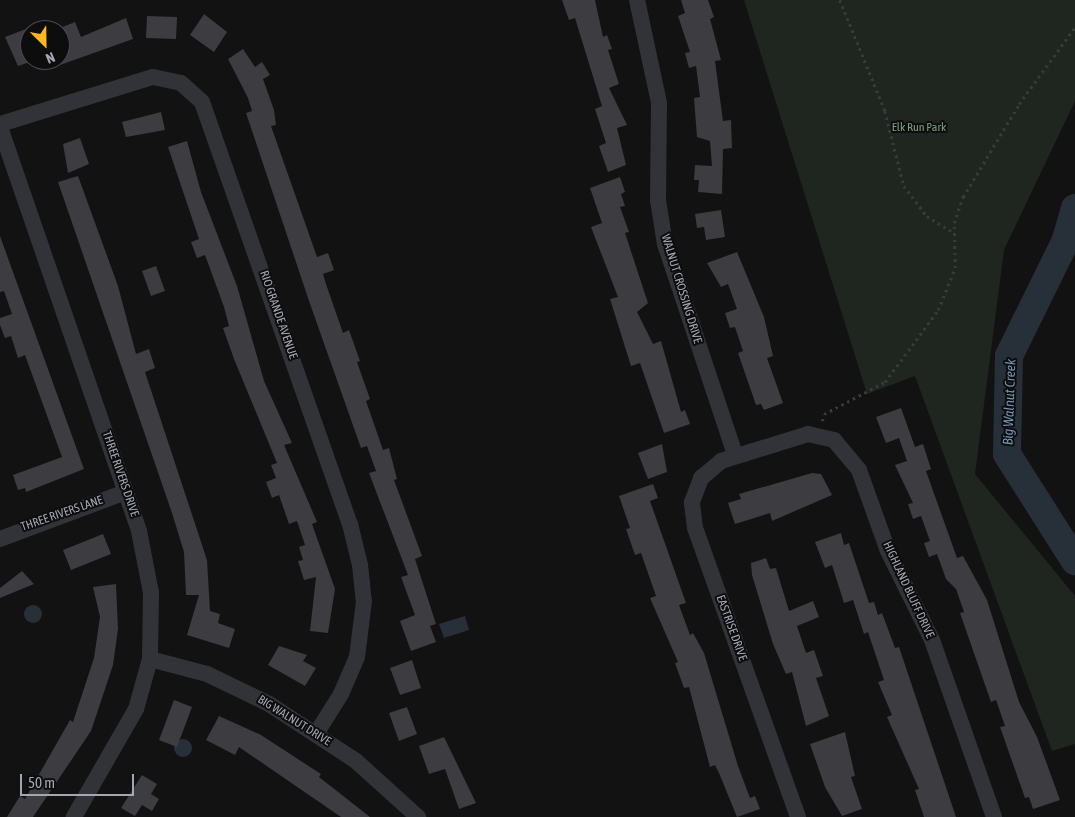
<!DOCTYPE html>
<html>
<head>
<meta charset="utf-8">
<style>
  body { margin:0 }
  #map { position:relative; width:1075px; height:817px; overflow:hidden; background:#121213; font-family:"Asap Condensed",sans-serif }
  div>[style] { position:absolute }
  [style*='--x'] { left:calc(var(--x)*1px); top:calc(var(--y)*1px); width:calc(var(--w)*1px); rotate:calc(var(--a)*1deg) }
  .green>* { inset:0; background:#1e261f }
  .water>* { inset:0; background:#273038 }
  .round { border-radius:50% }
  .river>* { height:28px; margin:-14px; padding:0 14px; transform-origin:14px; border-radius:14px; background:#273038 }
  .building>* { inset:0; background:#3c3c41 }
  .path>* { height:2.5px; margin-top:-1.25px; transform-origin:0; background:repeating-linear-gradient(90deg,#383a40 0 2.5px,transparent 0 6.5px) }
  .minor>* { height:16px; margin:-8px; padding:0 8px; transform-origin:8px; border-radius:8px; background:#323339 }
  span { translate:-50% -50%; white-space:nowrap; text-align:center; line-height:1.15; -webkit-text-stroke:4px #0d0d0e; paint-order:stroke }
  .park-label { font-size:12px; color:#77a27a }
  .street-label { font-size:12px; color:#a2a7b5 }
  .water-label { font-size:14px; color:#7595b4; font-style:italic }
  .north { position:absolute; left:20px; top:20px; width:50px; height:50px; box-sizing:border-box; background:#0d0d0e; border:1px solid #494b51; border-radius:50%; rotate:157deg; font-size:14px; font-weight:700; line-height:20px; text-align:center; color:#a2a7b5 }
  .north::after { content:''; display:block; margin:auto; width:18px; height:22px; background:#ffb71e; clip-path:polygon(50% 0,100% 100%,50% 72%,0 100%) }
  .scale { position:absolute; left:20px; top:774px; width:114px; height:22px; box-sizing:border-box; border:2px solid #a2a7b5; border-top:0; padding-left:6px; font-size:15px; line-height:18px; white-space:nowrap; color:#a2a7b5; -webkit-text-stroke:4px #0d0d0e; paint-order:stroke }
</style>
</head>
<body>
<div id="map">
  <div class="green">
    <i style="clip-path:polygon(744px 0,1075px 0,1075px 101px,1004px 250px,975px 474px,1075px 596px,1075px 744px,1052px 751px,915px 376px,867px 394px)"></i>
  </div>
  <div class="water">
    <i class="round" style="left:24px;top:605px;width:18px;height:18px"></i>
    <i style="clip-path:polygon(465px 616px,469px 630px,444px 638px,439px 624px)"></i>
    <i class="round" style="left:174px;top:739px;width:18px;height:18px"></i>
  </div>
  <div class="river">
    <i style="--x:1075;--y:208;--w:33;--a:106"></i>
    <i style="--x:1066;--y:240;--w:129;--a:116.2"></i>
    <i style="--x:1009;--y:356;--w:98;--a:91.2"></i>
    <i style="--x:1007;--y:454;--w:127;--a:57.6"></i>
  </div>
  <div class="building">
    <i style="clip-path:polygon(562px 0,595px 0,603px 37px,607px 35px,612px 49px,608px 50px,619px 84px,609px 88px,627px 125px,617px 128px,626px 165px,608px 172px,599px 146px,606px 143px,595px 109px,602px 106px,575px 18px,569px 20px)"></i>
    <i style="clip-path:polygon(681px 0,708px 0,714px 17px,710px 19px,721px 60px,715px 61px,723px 121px,731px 120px,732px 148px,723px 149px,722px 194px,698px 192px,699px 180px,694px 180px,695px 165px,712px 166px,710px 141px,697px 137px,694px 98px,700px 97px,696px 66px,689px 68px,685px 53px,690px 52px,678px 16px,685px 13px)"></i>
    <i style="clip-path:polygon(204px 14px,227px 32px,214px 52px,190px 35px)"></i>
    <i style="clip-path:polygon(147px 16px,177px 17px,176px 39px,146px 38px)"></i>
    <i style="clip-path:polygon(126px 18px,133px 39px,60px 65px,60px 28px,75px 22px,81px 37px)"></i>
    <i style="clip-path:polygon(26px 29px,30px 62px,18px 66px,5px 37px)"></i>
    <i style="clip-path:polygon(243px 49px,255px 67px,262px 62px,270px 75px,263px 79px,274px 110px,276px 125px,271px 126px,317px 257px,328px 253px,334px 270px,323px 274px,326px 284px,343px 333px,349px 330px,360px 361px,357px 362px,370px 399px,366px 401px,383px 450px,389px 448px,397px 479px,394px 480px,422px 556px,415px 559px,436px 624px,430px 626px,436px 642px,411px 651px,400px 621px,415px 615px,401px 577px,408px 575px,369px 473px,376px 471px,367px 446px,361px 448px,309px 301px,246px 113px,252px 111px,248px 98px,228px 59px)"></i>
    <i style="clip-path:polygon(161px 112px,165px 130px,126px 137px,122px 122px)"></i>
    <i style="clip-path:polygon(80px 138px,89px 164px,68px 173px,63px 144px)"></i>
    <i style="clip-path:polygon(187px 141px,201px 192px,237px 286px,264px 381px,292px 443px,284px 445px,317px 522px,312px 524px,335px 589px,328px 633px,310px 631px,316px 577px,304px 580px,298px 561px,303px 560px,299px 547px,305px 545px,297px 521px,289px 524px,279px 495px,272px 498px,266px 482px,276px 478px,271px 465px,277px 463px,234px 359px,223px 328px,229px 326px,224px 307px,205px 255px,197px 258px,191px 242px,199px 239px,168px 147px)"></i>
    <i style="clip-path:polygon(78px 176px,118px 286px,136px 354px,149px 349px,155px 368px,145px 372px,207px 560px,210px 611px,220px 614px,218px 623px,235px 629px,229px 648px,187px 635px,199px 595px,186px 595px,184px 552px,172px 513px,58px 182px)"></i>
    <i style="clip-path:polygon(620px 177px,625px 192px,621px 194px,625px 206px,620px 207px,629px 232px,625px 233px,648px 303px,637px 312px,653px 344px,661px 341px,681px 412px,685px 410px,690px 424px,664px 433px,640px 363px,631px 366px,610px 299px,618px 297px,591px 227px,602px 223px,590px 188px)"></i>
    <i style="clip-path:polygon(721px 210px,725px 237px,706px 240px,704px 227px,697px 228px,695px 214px)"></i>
    <i style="clip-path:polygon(0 236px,84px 469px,26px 492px,25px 488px,18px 490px,13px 475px,62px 457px,25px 355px,18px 358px,11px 336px,5px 338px,0 325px,0 318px,12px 314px,4px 291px,0 292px)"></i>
    <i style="clip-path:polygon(737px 252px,764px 317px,773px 356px,767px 358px,783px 403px,764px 410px,761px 404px,756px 405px,738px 353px,743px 351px,735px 327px,730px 328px,725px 313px,737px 309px,728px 284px,721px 287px,707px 263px)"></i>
    <i style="clip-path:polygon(156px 266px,165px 291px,151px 296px,142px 271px)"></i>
    <i style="clip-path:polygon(901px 408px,915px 447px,923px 444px,931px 469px,926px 471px,957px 558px,963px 556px,987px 600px,1019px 702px,1037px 737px,1060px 800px,1033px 809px,1029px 797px,1025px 798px,1000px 727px,1005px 726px,996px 700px,991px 702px,960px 613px,964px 612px,956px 589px,946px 579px,937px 554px,929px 557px,924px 543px,930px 541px,921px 516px,913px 519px,908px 504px,913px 503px,895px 465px,907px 461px,899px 438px,886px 443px,876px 417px)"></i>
    <i style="clip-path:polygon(662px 444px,667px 472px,648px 479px,638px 453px)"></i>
    <i style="clip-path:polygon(812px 473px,821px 474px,832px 495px,772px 521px,770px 513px,735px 524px,728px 503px,741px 499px,739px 494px)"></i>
    <i style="clip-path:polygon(653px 484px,658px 498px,650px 501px,686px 603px,679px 605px,690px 635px,693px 633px,704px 653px,738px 766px,750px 798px,755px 796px,760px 809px,737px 817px,719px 773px,715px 765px,710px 767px,689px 687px,684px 688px,675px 663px,678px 662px,650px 598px,656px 596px,641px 553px,635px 555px,626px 529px,630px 528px,619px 496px)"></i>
    <i style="clip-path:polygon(841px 533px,844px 545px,849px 543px,869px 603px,874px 602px,878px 615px,882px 613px,895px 648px,899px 647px,956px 817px,924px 817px,915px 790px,919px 789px,887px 717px,892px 715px,878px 682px,884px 680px,868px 632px,864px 634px,853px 600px,844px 603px,832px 565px,825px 568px,815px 542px)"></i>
    <i style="clip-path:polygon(103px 534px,111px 554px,71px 570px,63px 550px)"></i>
    <i style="clip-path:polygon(766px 558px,770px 569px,776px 568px,789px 611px,813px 601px,819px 617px,797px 626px,806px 653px,814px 650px,823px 676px,816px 678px,829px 716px,806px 726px,792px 672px,786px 674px,773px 644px,752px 575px,751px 563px)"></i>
    <i style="clip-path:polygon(22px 571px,34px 584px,0 598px,0 588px)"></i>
    <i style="clip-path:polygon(116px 584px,118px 629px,113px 665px,91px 731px,33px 817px,7px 817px,20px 796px,25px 799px,70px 720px,73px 722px,94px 658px,100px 617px,93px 587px)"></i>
    <i style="clip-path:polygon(279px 646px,307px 655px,303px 661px,316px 668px,305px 686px,268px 665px)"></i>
    <i style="clip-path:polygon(412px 660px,421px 688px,400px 695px,390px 668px)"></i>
    <i style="clip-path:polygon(174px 700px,192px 707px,177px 747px,159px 740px)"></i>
    <i style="clip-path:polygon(407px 707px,417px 734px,399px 741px,389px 713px)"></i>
    <i style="clip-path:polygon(219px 716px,261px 735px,321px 774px,319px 777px,370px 817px,341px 817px,239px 747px,235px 755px,206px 740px)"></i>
    <i style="clip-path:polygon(845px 732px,855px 776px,851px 777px,862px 809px,842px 816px,825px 787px,810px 744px)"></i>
    <i style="clip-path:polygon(444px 737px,476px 803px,459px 809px,445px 769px,429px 774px,419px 746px)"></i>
    <i style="clip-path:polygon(142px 775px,157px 784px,151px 794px,159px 799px,152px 811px,142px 805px,135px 816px,121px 808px)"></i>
  </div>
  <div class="path">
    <i style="--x:840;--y:0;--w:120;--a:67.9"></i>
    <i style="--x:885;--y:111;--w:77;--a:75.8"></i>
    <i style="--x:904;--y:186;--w:38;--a:53"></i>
    <i style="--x:927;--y:216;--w:32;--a:32"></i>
    <i style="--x:822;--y:421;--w:7;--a:-74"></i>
    <i style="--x:824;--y:414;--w:69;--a:-27.7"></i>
    <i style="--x:885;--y:382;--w:89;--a:-53.6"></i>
    <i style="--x:938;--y:310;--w:45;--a:-68"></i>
    <i style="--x:955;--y:268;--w:45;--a:-91.3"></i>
    <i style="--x:954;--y:223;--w:28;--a:-71"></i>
    <i style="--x:963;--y:197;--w:109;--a:-58.9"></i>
    <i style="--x:1019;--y:104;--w:95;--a:-54"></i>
  </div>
  <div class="minor">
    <i style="--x:637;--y:0;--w:105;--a:77.9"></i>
    <i style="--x:659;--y:103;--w:97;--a:90.6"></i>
    <i style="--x:658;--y:200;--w:45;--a:81"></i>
    <i style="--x:665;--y:244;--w:221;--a:71.6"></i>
    <i style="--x:0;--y:124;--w:160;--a:-17.1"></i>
    <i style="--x:153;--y:77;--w:29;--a:12"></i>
    <i style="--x:181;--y:83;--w:28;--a:42"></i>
    <i style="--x:202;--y:102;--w:447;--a:70.7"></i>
    <i style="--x:350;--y:524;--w:42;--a:76.3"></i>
    <i style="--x:360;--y:565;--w:36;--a:84"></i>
    <i style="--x:364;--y:601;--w:56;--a:97.1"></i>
    <i style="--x:357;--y:657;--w:40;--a:113.4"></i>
    <i style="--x:341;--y:694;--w:47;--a:122"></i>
    <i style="--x:0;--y:127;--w:427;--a:71"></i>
    <i style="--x:139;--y:531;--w:63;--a:79"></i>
    <i style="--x:151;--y:593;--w:66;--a:90.9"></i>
    <i style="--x:150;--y:659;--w:52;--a:105.6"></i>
    <i style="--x:136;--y:709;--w:125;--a:119.9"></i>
    <i style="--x:0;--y:539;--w:134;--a:-20.5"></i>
    <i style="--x:150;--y:659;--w:59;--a:14.7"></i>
    <i style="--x:207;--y:674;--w:69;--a:25.8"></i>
    <i style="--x:269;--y:704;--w:104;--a:33.2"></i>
    <i style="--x:356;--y:761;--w:84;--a:42.1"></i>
    <i style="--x:798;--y:817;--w:307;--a:-109.6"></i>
    <i style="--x:695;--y:528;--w:26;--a:-97"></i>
    <i style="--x:692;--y:502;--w:26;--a:-69"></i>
    <i style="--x:701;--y:478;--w:26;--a:-40"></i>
    <i style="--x:721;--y:461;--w:91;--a:-17.2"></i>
    <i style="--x:808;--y:434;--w:27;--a:13"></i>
    <i style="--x:834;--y:440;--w:39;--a:50"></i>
    <i style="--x:859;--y:470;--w:86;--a:70.3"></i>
    <i style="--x:888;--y:551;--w:99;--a:63.7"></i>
    <i style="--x:932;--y:640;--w:188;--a:70.7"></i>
  </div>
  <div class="park-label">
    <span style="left:919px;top:128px">Elk Run Park</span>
  </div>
  <div class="street-label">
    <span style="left:681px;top:289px;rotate:73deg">WALNUT CROSSING DRIVE</span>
    <span style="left:278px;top:315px;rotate:71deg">RIO GRANDE AVENUE</span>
    <span style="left:120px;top:474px;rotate:71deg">THREE RIVERS DRIVE</span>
    <span style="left:62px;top:514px;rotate:-19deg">THREE RIVERS LANE</span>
    <span style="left:908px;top:590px;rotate:65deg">HIGHLAND BLUFF DRIVE</span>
    <span style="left:731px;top:628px;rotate:70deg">EASTRISE DRIVE</span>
    <span style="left:294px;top:721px;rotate:32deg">BIG WALNUT DRIVE</span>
  </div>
  <div class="water-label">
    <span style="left:1009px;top:402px;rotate:-88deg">Big Walnut Creek</span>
  </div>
  <div class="north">N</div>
  <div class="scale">50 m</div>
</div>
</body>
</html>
